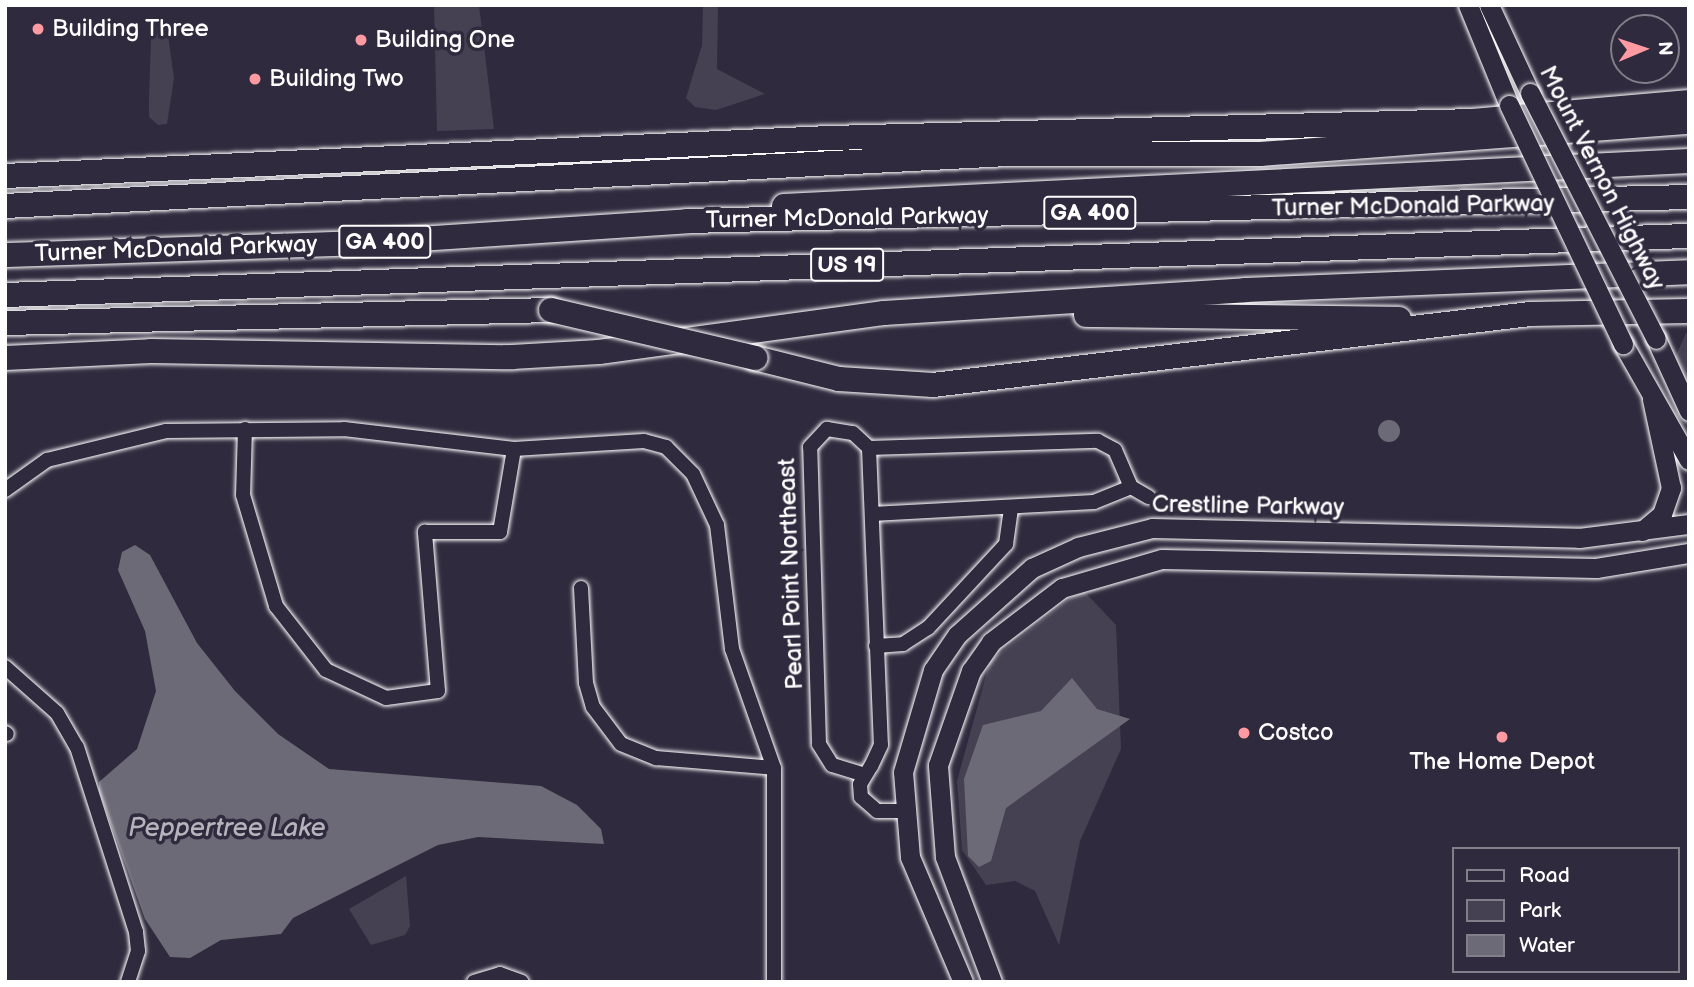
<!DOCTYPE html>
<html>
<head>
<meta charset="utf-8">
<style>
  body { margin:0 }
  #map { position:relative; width:1694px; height:987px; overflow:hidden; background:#2f2a3d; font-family:"Balsamiq Sans",sans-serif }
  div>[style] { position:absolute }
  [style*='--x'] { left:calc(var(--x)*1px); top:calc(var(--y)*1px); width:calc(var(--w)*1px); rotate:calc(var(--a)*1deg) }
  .green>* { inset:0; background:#464152 }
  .water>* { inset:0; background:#6d6a77 }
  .round { border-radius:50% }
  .roads { filter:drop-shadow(0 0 2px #fff) drop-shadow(0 0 2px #fff) }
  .street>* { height:14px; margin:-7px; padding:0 7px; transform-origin:7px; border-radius:7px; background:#2f2a3d }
  .secondary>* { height:19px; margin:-9.5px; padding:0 9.5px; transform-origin:9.5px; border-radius:9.5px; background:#2f2a3d }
  .highway>* { height:24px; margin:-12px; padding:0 12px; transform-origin:12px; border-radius:12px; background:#2f2a3d }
  .bridges { filter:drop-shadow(0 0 2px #fff) drop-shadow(0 0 2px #fff) }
  .secondary-bridge>* { height:19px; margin:-9.5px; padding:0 9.5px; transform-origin:9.5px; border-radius:9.5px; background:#2f2a3d }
  .highway-bridge>* { height:24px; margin:-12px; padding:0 12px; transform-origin:12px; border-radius:12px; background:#2f2a3d }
  .dots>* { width:19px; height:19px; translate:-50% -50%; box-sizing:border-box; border:4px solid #2f2a3d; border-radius:50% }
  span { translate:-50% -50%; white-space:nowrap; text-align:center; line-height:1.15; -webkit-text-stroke:7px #2f2a3d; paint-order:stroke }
  .shield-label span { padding:2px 5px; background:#2f2a3d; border:2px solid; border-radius:5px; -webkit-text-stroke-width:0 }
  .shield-label { font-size:23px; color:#fff; font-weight:700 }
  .poi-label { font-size:24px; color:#fff }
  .left { translate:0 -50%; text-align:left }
  .street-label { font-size:24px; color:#fff }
  .water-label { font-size:26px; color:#b6b4bb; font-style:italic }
  .frame { position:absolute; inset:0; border:7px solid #fff; pointer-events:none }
  .legend { position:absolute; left:1452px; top:847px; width:228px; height:126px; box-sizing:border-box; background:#2f2a3d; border:2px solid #827f8b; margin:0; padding:9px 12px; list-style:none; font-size:21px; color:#fff }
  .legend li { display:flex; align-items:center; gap:14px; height:35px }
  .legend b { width:35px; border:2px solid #827f8b }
  .north { position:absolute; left:1610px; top:14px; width:70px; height:70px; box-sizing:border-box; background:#2f2a3d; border:2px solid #827f8b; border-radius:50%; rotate:88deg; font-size:19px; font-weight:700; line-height:28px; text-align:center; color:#fff }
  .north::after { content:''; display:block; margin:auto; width:24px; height:32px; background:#ff9aa2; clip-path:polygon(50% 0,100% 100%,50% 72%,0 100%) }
</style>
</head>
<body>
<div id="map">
  <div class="green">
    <i style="clip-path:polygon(434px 5px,479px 5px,494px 129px,437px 131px)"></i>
    <i style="clip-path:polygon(703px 5px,718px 5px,717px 69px,765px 94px,716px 110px,695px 107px,686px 98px,702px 45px)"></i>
    <i style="clip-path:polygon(160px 26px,167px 28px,174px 78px,167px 124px,158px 125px,149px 117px,149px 99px,151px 40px,153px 28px)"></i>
    <i style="clip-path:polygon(1686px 333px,1689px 334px,1689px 387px,1670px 369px)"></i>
    <i style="clip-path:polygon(1082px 589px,1116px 625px,1121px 749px,1080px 841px,1059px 945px,1035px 891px,1015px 881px,986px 885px,962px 850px,957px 781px,990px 661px)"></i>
    <i style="clip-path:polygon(406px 876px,410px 926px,405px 935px,371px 945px,349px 909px)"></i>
  </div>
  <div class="water">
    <i class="round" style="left:1378px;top:420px;width:22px;height:22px"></i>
    <i style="clip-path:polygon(135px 545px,150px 555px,197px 643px,235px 691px,278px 734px,329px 769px,541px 786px,577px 805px,601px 829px,604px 844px,478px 837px,438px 845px,293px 918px,281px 934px,221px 940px,190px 958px,170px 957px,145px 919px,99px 791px,99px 782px,137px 749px,156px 691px,145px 631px,118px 570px,122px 552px)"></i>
    <i style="clip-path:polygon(1072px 678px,1097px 709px,1130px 719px,1006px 808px,991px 861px,979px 867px,968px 856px,964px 779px,983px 725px,1041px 711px)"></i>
  </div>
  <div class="roads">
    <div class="street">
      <i style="--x:245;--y:429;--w:66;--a:91.7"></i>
      <i style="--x:243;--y:495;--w:116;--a:73.4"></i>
      <i style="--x:276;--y:606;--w:81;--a:52"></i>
      <i style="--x:326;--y:670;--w:66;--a:25"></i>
      <i style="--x:386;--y:698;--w:52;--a:-7.7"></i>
      <i style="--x:438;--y:691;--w:160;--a:-94.7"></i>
      <i style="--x:425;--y:532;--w:75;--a:0"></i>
      <i style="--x:500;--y:532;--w:84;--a:-80.4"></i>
      <i style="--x:869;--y:448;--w:229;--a:-1.8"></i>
      <i style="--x:1098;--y:441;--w:19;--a:28"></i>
      <i style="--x:1115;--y:450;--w:40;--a:66.6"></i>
      <i style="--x:1131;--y:487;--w:20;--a:30"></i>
      <i style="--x:5;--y:490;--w:52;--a:-35.5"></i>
      <i style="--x:47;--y:460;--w:122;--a:-13.7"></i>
      <i style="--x:166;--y:431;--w:178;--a:-0.6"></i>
      <i style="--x:344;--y:429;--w:171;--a:6.7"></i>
      <i style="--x:514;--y:449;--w:130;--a:-3.5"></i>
      <i style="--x:644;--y:441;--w:23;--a:15"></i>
      <i style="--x:666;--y:447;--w:38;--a:45"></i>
      <i style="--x:693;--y:474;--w:56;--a:64.8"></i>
      <i style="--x:717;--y:525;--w:125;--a:83.1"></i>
      <i style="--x:732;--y:649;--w:126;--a:70.6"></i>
      <i style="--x:774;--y:768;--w:214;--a:90"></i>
      <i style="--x:872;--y:514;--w:222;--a:-3.1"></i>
      <i style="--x:1094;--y:502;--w:40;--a:-22"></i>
      <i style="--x:581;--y:588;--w:95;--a:87"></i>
      <i style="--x:586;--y:683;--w:25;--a:74"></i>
      <i style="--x:593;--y:707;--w:46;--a:52.9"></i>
      <i style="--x:621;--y:744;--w:38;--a:22"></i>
      <i style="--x:656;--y:758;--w:118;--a:4.8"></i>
      <i style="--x:876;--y:646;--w:27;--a:-4"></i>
      <i style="--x:903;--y:644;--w:30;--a:-33"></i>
      <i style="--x:928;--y:628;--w:115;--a:-47.1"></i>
      <i style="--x:1006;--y:544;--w:37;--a:-82"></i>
      <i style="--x:5;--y:667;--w:69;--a:41.5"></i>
      <i style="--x:57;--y:713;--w:39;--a:60"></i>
      <i style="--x:77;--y:747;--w:194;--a:72.3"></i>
      <i style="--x:136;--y:932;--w:19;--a:84"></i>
      <i style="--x:138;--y:951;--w:33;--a:108"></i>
      <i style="--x:5;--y:733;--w:2;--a:27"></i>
      <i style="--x:865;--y:775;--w:34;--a:-163"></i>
      <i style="--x:832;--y:765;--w:25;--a:-122"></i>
      <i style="--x:819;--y:744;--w:297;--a:-91.7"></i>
      <i style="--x:810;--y:447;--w:25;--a:-47"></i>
      <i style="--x:827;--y:429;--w:26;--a:9"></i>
      <i style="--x:853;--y:433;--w:22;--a:43"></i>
      <i style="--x:869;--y:448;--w:297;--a:87.7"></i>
      <i style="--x:881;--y:745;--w:23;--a:115"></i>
      <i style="--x:871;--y:766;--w:21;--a:121"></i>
      <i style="--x:860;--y:784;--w:13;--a:86"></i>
      <i style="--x:861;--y:797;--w:21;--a:41"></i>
      <i style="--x:877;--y:811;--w:25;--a:0"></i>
      <i style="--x:474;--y:982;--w:27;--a:-17"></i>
      <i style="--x:500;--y:974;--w:23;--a:20"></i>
    </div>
    <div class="secondary">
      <i style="--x:1468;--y:5;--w:108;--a:67.7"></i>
      <i style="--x:1489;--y:5;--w:97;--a:65"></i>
      <i style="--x:1656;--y:339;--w:79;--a:65.4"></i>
      <i style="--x:1623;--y:344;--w:133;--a:60.4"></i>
      <i style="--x:1642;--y:531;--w:26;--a:-40"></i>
      <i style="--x:1662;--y:514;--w:28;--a:-71"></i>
      <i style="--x:1671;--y:488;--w:91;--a:-102.1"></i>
      <i style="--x:963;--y:982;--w:136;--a:-113"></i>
      <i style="--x:910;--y:857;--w:85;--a:-94.7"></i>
      <i style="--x:903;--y:772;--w:106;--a:-73.6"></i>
      <i style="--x:933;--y:670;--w:42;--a:-55.6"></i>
      <i style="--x:957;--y:635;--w:101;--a:-41.8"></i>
      <i style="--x:1032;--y:568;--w:51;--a:-24.5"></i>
      <i style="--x:1078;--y:547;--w:76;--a:-14.4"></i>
      <i style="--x:1152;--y:528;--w:427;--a:1.3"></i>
      <i style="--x:1579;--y:538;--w:111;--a:-7.3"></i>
      <i style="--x:992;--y:982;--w:134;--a:-110.6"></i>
      <i style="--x:945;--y:857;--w:92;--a:-94.4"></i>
      <i style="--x:938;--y:765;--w:100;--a:-70.7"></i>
      <i style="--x:971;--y:671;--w:35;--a:-55"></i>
      <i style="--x:991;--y:642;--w:89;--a:-37.3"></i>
      <i style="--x:1062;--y:588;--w:104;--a:-16.2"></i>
      <i style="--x:1162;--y:559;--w:434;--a:1.2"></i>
      <i style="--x:1596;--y:568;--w:94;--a:-9.2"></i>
    </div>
    <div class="highway">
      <i style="--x:5;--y:176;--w:826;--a:-2.64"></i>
      <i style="--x:830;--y:138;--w:643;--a:-1.51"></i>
      <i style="--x:1473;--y:121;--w:217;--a:-5"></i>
      <i style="--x:5;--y:206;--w:1003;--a:-2.97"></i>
      <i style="--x:1007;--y:154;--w:253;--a:0"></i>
      <i style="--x:1260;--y:154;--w:430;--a:-4.3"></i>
      <i style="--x:784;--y:206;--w:906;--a:-2.85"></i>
      <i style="--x:5;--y:255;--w:339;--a:-1.9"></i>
      <i style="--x:344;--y:244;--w:344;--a:-3.8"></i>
      <i style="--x:687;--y:221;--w:1002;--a:-1.37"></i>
      <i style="--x:5;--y:295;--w:1685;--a:-2.01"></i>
      <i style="--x:1086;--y:315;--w:313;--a:0.7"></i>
      <i style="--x:5;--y:323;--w:546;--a:-1.36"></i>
      <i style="--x:5;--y:358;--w:146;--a:-2.7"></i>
      <i style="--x:151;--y:351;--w:361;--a:1"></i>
      <i style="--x:512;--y:357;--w:87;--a:-3.3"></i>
      <i style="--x:599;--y:352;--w:288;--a:-7.8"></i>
      <i style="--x:884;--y:313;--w:362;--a:-3.6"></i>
      <i style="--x:1245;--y:290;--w:444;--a:-2.3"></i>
      <i style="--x:755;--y:358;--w:87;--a:14"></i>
      <i style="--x:839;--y:379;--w:94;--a:3.7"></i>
      <i style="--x:933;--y:385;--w:601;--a:-6.78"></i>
      <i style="--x:1530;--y:314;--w:159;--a:-1.1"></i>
    </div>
  </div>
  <div class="bridges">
    <div class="secondary-bridge">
      <i style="--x:1530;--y:93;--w:276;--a:62.9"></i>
      <i style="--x:1509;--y:105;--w:265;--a:64.5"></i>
    </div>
    <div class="highway-bridge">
      <i style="--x:551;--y:310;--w:210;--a:13.2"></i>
    </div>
  </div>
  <div class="dots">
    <i style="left:38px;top:29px;background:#ff9aa2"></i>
    <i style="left:361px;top:40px;background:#ff9aa2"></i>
    <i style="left:255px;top:79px;background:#ff9aa2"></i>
    <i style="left:1244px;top:733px;background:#ff9aa2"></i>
    <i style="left:1502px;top:737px;background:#ff9aa2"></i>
  </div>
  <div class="shield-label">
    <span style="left:1090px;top:213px">GA 400</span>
    <span style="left:385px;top:242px">GA 400</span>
    <span style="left:847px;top:265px">US 19</span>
  </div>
  <div class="poi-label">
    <span class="left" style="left:52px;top:29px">Building Three</span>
    <span class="left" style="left:375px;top:40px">Building One</span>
    <span class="left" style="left:269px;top:79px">Building Two</span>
    <span class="left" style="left:1258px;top:733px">Costco</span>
    <span style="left:1502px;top:762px">The Home Depot</span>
  </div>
  <div class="street-label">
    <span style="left:1602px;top:178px;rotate:63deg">Mount Vernon Highway</span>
    <span style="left:1413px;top:206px;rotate:-1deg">Turner McDonald Parkway</span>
    <span style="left:847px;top:218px;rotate:-1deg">Turner McDonald Parkway</span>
    <span style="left:176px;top:249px;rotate:-2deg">Turner McDonald Parkway</span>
    <span style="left:1248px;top:506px;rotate:1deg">Crestline Parkway</span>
    <span style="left:791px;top:574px;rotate:-92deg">Pearl Point Northeast</span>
  </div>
  <div class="water-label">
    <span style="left:227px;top:829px">Peppertree Lake</span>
  </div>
  <div class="frame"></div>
  <ul class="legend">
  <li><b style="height:9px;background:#2f2a3d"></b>Road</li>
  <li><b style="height:19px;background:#464152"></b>Park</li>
  <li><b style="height:19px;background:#6d6a77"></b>Water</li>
  </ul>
  <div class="north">N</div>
</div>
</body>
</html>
